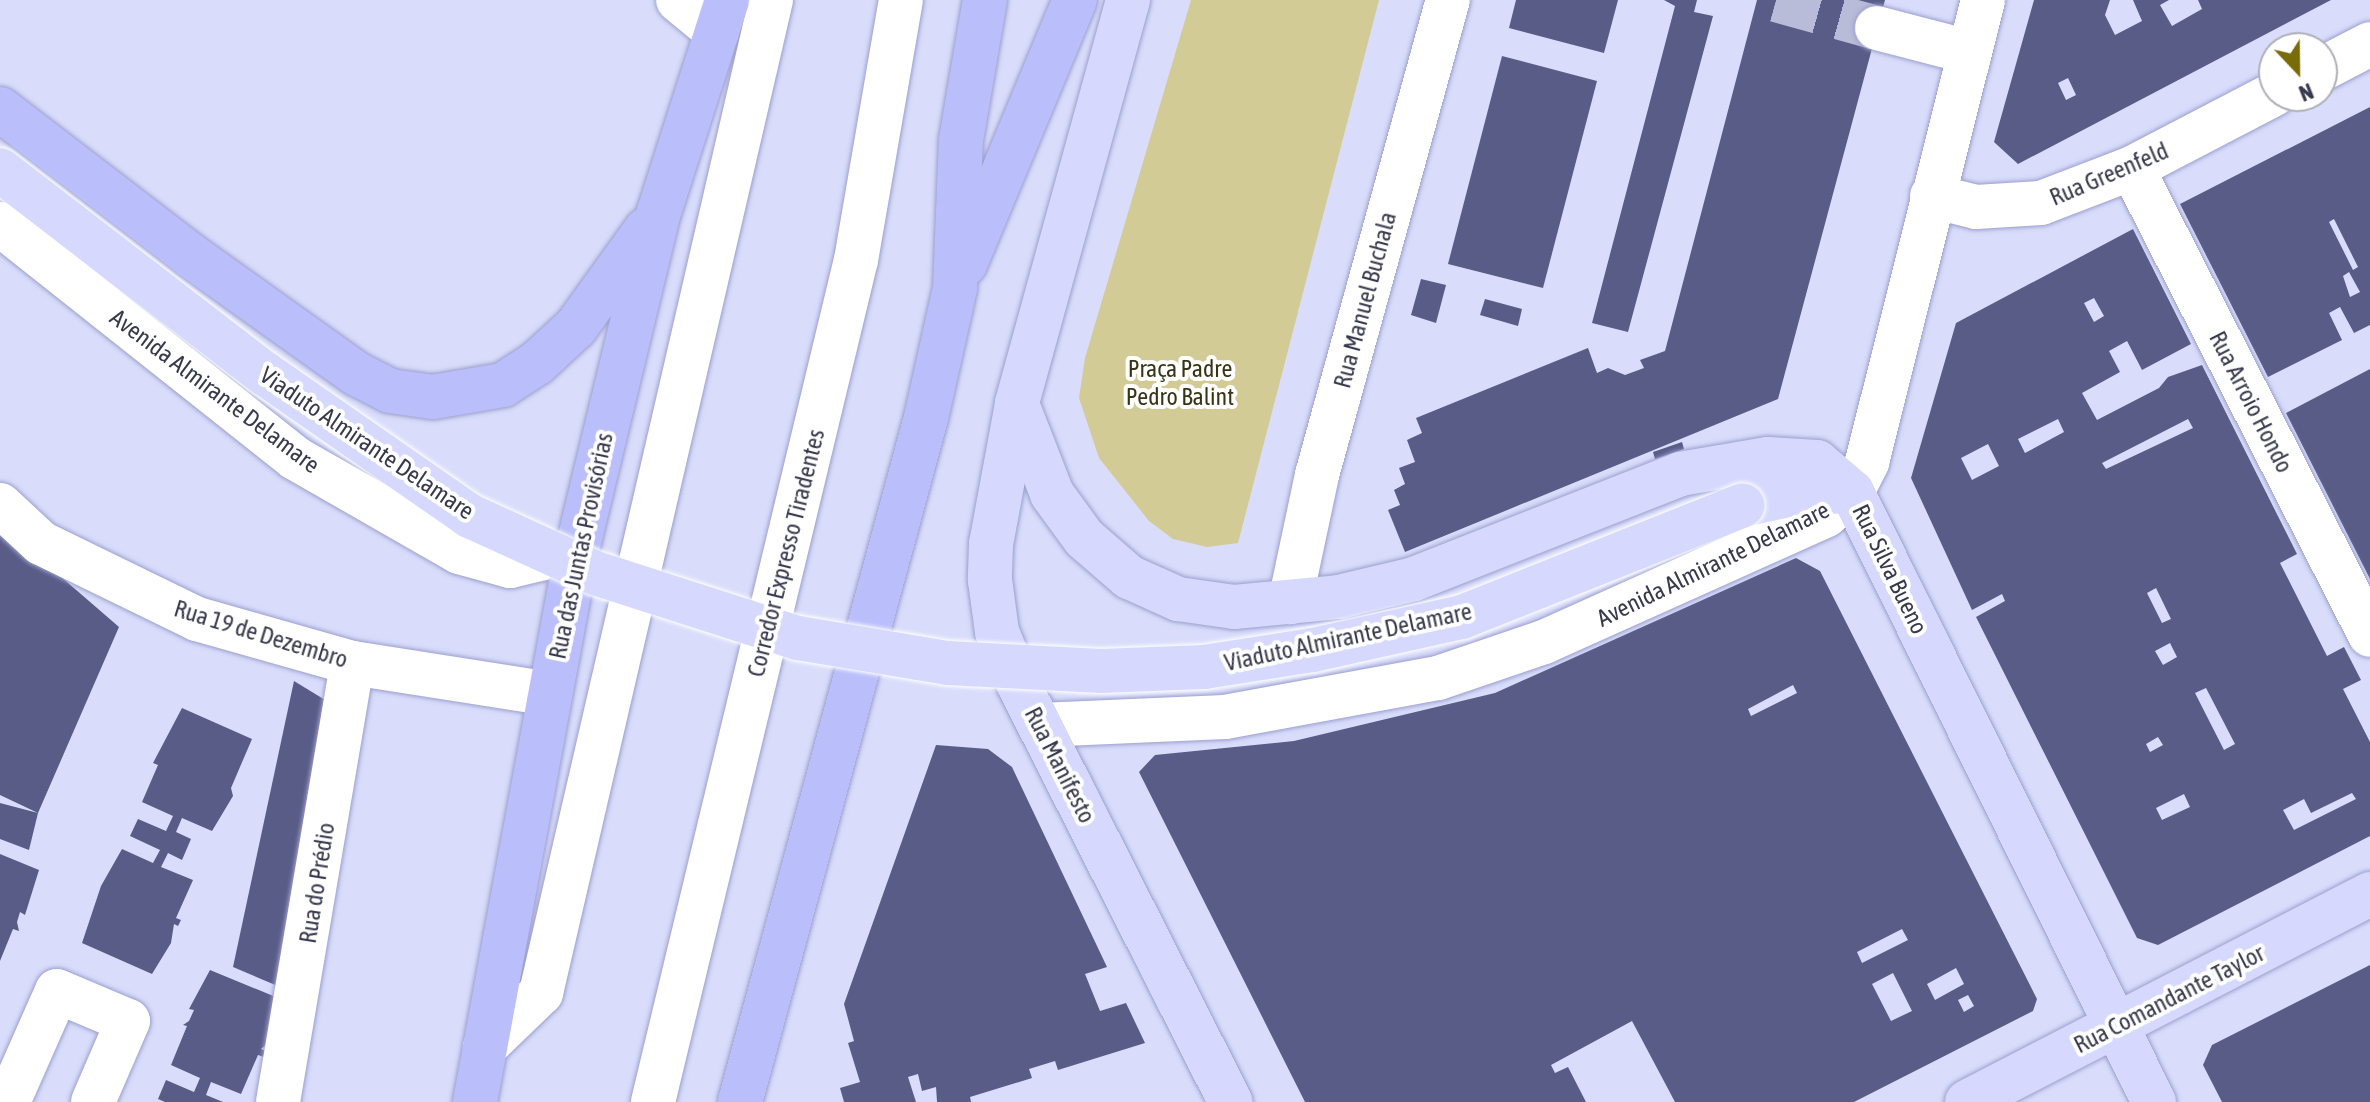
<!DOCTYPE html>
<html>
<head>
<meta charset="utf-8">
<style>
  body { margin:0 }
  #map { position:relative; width:2370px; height:1102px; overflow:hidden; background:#d9ddfb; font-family:"Asap Condensed",sans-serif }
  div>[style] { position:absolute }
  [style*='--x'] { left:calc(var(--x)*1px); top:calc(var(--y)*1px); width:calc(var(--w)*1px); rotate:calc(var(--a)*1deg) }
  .green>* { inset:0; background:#d3cb95 }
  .building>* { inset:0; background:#595c87 }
  .minor-tunnel>* { height:44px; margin-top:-22px; transform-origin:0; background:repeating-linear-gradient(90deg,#b9bcd8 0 44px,transparent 0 66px) }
  .roads { filter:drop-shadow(0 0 2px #9b9fcf) drop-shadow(0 0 2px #9b9fcf) }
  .minor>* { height:44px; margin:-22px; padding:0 22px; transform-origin:22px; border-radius:22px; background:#fff }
  .major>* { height:44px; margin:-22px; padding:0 22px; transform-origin:22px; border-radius:22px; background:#d6d9fd }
  .highway>* { height:44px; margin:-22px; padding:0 22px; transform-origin:22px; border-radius:22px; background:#babffc }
  .bridges { filter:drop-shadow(0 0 2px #fff) drop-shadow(0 0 2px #fff) }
  .major-bridge>* { height:44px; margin:-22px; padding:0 22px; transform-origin:22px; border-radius:22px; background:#d6d9fd }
  span { translate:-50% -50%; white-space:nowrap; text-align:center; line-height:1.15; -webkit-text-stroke:8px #fff; paint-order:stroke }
  .street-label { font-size:24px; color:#38394d }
  .park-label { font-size:24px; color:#383416 }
  .north { position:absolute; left:2258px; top:32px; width:80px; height:80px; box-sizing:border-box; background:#fff; border:2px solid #afb0b8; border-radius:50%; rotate:158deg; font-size:22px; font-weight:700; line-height:32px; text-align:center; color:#38394d }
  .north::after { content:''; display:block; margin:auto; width:28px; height:36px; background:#796c07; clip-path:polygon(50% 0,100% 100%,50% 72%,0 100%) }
</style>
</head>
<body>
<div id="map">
  <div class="green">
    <i style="clip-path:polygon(1191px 0,1379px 0,1238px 543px,1207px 547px,1173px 539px,1149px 521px,1099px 458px,1079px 398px,1085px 358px)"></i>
  </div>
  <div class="building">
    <i style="clip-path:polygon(1516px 0,1618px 0,1604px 53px,1509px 28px)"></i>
    <i style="clip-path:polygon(1664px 0,1697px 0,1694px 12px,1713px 16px,1628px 332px,1592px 323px,1675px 6px)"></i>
    <i style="clip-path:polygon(1757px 0,1885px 0,1778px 399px,1405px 552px,1388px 510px,1400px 505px,1394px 490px,1405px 484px,1399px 468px,1415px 462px,1407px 440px,1422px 433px,1416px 418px,1588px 348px,1597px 373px,1608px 368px,1625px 375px,1644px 368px,1640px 360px,1665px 351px)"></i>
    <i style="clip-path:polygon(evenodd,2034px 0,2110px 0,2105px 15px,2115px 35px,2142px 21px,2133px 0,2169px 0,2160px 5px,2172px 26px,2202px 9px,2198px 0,2331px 0,2018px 164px,1994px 142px,2034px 0,2068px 78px,2076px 95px,2066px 100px,2058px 83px,2068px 78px)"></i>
    <i style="clip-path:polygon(1502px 56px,1597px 81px,1543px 288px,1448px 264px)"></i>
    <i style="clip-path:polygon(evenodd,2370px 107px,2370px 325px,2354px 333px,2340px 307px,2329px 313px,2342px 340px,2268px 377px,2180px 204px,2370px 107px,2334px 219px,2358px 267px,2353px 270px,2329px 222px,2334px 219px,2370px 107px,2349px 272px,2360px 292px,2350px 297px,2343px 276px,2349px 272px)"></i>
    <i style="clip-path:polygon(evenodd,2133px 229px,2191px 344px,2142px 370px,2127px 341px,2109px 351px,2120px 372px,2082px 393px,2097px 420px,2159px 388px,2168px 377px,2202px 365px,2297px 554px,2280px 563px,2327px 656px,2344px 647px,2361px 680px,2343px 689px,2370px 742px,2370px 836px,2158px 945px,2137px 938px,1976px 617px,2005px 601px,2002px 594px,1972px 610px,1911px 478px,1956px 323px,2133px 229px,2094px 298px,2104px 316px,2094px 322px,2084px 303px,2094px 298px,2133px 229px,2058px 419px,2064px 432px,2025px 453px,2018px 439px,2058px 419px,2133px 229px,2188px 419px,2193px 428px,2106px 469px,2102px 463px,2188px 419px,2133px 229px,1988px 444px,1999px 466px,1972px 480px,1961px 458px,1988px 444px,2133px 229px,2156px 588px,2171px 619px,2162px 623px,2147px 593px,2156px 588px,2133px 229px,2170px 643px,2177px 657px,2163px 665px,2155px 651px,2170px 643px,2133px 229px,2206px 688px,2235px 744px,2224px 750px,2195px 693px,2206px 688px,2133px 229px,2158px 737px,2163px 745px,2150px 752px,2146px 744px,2158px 737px,2133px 229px,2352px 793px,2356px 799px,2294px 830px,2283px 810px,2304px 799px,2311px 813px,2352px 793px,2133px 229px,2184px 794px,2190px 807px,2162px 820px,2156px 808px,2184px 794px)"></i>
    <i style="clip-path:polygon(1421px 279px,1446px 285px,1436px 323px,1411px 315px)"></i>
    <i style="clip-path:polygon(1485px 299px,1522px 309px,1518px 326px,1480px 315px)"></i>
    <i style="clip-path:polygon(2370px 369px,2370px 579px,2286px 413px)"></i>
    <i style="clip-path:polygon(1682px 442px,1684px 449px,1655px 459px,1653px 452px)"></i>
    <i style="clip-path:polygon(0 524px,119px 627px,38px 813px,29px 850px,0 839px,0 803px,38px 813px,0 795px)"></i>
    <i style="clip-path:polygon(evenodd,1796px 558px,1820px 571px,2037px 999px,2033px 1011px,1854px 1102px,1675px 1102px,1632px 1021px,1551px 1065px,1555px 1073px,1568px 1067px,1586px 1102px,1305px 1102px,1139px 772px,1155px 755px,1294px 741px,1495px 693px,1796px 558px,1793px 685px,1797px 693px,1751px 716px,1748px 709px,1793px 685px,1796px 558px,1902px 929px,1908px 940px,1862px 963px,1857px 952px,1902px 929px,1796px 558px,1956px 968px,1964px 984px,1935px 1000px,1927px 984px,1956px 968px,1796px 558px,1893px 973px,1912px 1011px,1891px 1021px,1872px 984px,1893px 973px,1796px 558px,1968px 995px,1974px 1006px,1964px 1012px,1958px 1000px,1968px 995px)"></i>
    <i style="clip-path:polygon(294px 681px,335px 706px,280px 987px,233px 967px)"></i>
    <i style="clip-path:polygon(182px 708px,252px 739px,231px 788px,233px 796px,212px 831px,182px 818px,176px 832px,191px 839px,182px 860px,168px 853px,161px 867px,193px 880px,176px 918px,181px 920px,178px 926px,174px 924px,171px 943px,152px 974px,82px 943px,101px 886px,122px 849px,153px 863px,160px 850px,130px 836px,138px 819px,166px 831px,173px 816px,142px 802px,158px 765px,153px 763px)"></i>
    <i style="clip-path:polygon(936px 745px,988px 749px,1012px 767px,1107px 967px,1085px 974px,1100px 1011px,1126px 1003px,1145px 1043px,1058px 1070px,1055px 1061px,1029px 1069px,1032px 1078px,970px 1097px,971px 1102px,937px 1102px,936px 1087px,922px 1091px,918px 1074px,908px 1077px,916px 1102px,844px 1102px,840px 1088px,860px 1082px,848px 1043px,854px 1041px,844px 1004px)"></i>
    <i style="clip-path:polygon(0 854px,39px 870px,25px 915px,20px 912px,17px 922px,19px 931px,13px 929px,0 961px)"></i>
    <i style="clip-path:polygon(2370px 965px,2370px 1102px,2222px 1102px,2203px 1065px,2212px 1045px)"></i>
    <i style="clip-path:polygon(210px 970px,283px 1000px,269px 1042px,261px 1049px,266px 1051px,264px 1057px,258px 1055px,241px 1094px,211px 1082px,206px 1095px,223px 1102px,165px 1102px,158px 1099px,166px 1080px,194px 1092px,200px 1078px,171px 1065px,187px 1026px,183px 1025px,189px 1021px,194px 1010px,189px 1009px)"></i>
  </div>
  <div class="minor-tunnel">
    <i style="--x:1776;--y:0;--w:105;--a:15.5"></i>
  </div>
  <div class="roads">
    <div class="minor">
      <i style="--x:678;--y:0;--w:50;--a:39.4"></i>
      <i style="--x:1877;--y:28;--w:95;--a:14.6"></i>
      <i style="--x:2322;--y:69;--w:54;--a:-27.5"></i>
      <i style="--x:2132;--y:168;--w:524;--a:62.99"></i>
      <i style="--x:1932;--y:196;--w:45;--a:14"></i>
      <i style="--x:1976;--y:207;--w:65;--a:-3.5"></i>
      <i style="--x:2041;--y:203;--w:97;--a:-21"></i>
      <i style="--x:2132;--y:168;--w:160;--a:-27.5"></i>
      <i style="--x:0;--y:224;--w:377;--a:38.4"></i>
      <i style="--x:295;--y:458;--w:189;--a:29.8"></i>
      <i style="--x:459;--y:552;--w:53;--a:15.4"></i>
      <i style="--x:510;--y:566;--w:69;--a:-13.4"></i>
      <i style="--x:0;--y:505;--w:56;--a:42.8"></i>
      <i style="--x:41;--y:543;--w:174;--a:26"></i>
      <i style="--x:197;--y:619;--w:161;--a:15.8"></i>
      <i style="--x:352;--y:663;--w:200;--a:8.9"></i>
      <i style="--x:1290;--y:602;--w:130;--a:-78"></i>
      <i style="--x:1317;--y:475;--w:493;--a:-74.6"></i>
      <i style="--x:1040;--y:725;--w:185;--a:-2.5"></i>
      <i style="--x:1225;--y:717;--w:217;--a:-10.4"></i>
      <i style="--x:1438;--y:678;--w:112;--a:-18.8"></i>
      <i style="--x:1544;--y:642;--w:309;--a:-24.2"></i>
      <i style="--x:1826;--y:515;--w:35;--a:-41"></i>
      <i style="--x:1852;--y:492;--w:34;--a:-63"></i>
      <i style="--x:1867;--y:462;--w:476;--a:-75.9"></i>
      <i style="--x:485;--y:1047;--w:78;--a:-44"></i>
      <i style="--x:541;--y:993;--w:1019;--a:-76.96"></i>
      <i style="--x:8;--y:1102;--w:121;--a:-66.2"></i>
      <i style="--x:57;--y:991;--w:77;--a:22.9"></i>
      <i style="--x:128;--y:1021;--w:88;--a:113.4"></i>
      <i style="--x:278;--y:1102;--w:445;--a:-80.4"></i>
      <i style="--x:653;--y:1102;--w:866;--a:-76.45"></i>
      <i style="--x:856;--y:260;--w:264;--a:-80.2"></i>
    </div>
    <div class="major">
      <i style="--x:1128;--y:0;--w:419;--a:105.4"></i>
      <i style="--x:1017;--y:404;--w:142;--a:100.5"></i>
      <i style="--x:991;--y:544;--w:36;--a:92"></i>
      <i style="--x:990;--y:580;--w:52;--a:82.3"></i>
      <i style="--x:997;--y:632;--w:55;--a:67.6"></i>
      <i style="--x:1018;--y:683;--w:470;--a:63.1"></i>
      <i style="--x:1017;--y:404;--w:97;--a:68.7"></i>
      <i style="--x:1052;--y:494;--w:54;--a:54"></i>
      <i style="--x:1084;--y:538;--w:60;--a:40.9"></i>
      <i style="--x:1129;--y:577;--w:54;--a:24.2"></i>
      <i style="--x:1178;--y:599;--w:57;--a:8.1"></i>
      <i style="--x:1234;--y:607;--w:105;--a:-5.4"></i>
      <i style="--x:1339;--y:597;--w:77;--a:-13.5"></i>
      <i style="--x:1414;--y:579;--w:286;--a:-21.5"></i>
      <i style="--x:1680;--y:474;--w:89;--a:-9.7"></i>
      <i style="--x:1768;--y:459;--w:49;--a:3.5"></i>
      <i style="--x:1817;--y:462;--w:46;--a:40.6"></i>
      <i style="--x:1852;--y:492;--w:681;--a:63.66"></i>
      <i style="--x:1743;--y:505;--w:65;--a:-12.5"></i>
      <i style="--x:1806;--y:491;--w:46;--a:1.2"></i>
      <i style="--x:1967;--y:1102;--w:454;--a:-27.3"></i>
    </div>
    <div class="highway">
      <i style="--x:0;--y:109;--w:240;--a:37.5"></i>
      <i style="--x:190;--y:255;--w:205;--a:35.5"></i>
      <i style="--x:357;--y:374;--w:37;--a:27"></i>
      <i style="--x:390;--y:391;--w:43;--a:7.9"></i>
      <i style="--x:433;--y:397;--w:71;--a:-9.7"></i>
      <i style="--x:503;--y:385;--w:40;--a:-32.9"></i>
      <i style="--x:537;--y:363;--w:53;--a:-42.7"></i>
      <i style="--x:576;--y:327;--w:120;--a:-54.2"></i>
      <i style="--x:965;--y:264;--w:286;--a:-67.4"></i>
      <i style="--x:475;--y:1102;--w:561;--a:-79.53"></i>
      <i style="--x:577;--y:550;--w:348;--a:-76.4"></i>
      <i style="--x:659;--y:212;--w:223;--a:-72.2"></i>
      <i style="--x:740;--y:1102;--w:709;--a:-74.79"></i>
      <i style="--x:926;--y:418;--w:133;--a:-77.4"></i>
      <i style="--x:955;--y:288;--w:148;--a:-87.7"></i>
      <i style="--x:961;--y:140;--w:142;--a:-80.3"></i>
    </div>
  </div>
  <div class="bridges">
    <div class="major-bridge">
      <i style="--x:0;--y:170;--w:333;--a:37.6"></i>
      <i style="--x:264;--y:373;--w:251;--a:34.8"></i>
      <i style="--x:470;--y:516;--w:137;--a:24.5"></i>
      <i style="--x:595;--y:573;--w:213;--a:17.8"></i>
      <i style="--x:798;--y:638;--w:151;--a:9.5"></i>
      <i style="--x:947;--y:663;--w:154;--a:3"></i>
      <i style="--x:1101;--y:671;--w:103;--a:-2.2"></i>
      <i style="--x:1204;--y:667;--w:110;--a:-8.9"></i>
      <i style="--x:1313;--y:650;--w:153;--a:-12.5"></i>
      <i style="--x:1462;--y:617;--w:302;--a:-21.7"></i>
    </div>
  </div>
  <div class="street-label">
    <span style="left:2109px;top:174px;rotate:-23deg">Rua Greenfeld</span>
    <span style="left:1365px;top:300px;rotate:-75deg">Rua Manuel Buchala</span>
    <span style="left:215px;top:391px;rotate:37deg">Avenida Almirante Delamare</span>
    <span style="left:2251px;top:402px;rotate:63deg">Rua Arroio Hondo</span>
    <span style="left:367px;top:443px;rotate:34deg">Viaduto Almirante Delamare</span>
    <span style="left:581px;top:546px;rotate:-78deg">Rua das Juntas Provisórias</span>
    <span style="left:786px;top:553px;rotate:-76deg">Corredor Expresso Tiradentes</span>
    <span style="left:1713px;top:564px;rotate:-26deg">Avenida Almirante Delamare</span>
    <span style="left:1890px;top:569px;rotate:64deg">Rua Silva Bueno</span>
    <span style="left:261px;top:634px;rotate:17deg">Rua 19 de Dezembro</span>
    <span style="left:1348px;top:637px;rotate:-12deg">Viaduto Almirante Delamare</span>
    <span style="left:1060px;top:765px;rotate:63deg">Rua Manifesto</span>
    <span style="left:317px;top:883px;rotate:-81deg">Rua do Prédio</span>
    <span style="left:2169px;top:999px;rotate:-27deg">Rua Comandante Taylor</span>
  </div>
  <div class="park-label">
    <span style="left:1180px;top:383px">Praça Padre<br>Pedro Balint</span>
  </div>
  <div class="north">N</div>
</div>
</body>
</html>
